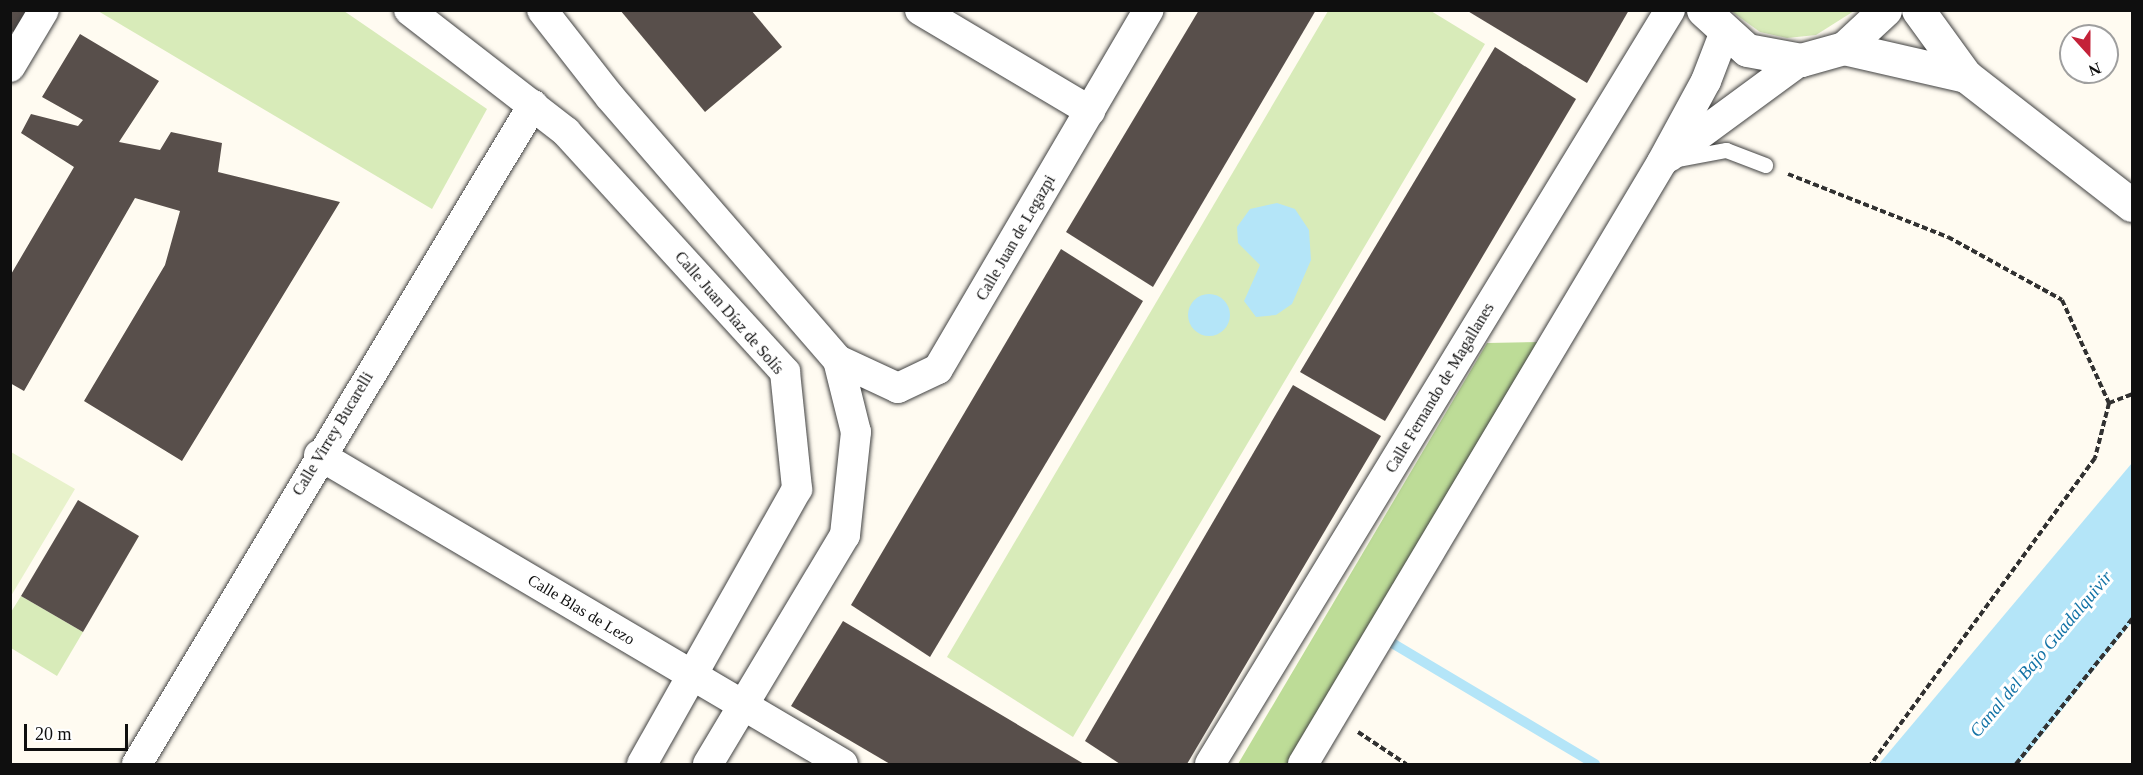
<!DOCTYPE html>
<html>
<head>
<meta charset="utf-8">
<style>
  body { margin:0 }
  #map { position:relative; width:2143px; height:775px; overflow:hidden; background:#fffbf1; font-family:Georgia,serif }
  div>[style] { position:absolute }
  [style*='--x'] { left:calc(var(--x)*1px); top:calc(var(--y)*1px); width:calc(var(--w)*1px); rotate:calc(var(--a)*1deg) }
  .green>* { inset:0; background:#d8ebb9 }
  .forest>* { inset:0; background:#bddc97 }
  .pitch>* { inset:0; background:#e8f2cb }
  .water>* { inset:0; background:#b4e5f8 }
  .round { border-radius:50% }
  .stream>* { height:10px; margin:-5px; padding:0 5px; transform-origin:5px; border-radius:5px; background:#b4e5f8 }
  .building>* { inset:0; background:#584f4b }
  .path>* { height:4px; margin-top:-2px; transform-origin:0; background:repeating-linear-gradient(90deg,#313131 0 6px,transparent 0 9px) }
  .roads { filter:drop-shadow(0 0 2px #424242) drop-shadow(0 0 2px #424242) }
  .service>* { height:15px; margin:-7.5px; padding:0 7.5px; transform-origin:7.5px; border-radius:7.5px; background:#fff }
  .minor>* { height:30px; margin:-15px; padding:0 15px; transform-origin:15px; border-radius:15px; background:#fff }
  .tertiary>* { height:33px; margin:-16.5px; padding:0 16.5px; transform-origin:16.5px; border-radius:16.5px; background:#fff }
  span { translate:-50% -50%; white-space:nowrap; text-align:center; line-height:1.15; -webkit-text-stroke:6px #fff; paint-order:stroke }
  .street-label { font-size:16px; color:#0f0f0f }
  .water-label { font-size:18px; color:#1373a6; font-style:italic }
  .frame { position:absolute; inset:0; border:12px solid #0f0f0f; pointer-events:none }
  .north { position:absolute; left:2059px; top:24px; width:60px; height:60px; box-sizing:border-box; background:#fff; border:2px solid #9f9f9f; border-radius:50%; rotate:159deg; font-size:16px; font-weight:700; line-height:24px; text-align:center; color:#0f0f0f }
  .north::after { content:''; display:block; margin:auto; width:21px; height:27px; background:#c42239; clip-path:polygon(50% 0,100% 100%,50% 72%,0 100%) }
  .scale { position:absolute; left:24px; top:724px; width:104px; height:27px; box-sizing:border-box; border:3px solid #0f0f0f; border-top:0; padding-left:8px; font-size:18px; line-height:21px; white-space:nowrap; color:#0f0f0f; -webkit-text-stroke:4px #fff; paint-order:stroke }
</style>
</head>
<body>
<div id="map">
  <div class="green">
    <i style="clip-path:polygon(98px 11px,344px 11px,487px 109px,432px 209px)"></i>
    <i style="clip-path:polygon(1328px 11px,1431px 11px,1485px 44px,1073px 737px,947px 657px)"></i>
    <i style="clip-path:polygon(1731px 11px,1854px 11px,1816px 35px,1787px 38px,1760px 32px)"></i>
    <i style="clip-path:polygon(21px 596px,83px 632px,57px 676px,11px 648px,11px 612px)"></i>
  </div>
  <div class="forest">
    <i style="clip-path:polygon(1542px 342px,1289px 764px,1238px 764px,1487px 343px)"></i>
  </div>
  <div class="pitch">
    <i style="clip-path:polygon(11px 452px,75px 489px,11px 596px)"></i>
  </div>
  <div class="water">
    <i style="clip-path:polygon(1277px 203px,1295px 209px,1309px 230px,1311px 260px,1292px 304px,1276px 315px,1256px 317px,1244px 301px,1260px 265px,1238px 243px,1237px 227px,1250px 209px)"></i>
    <i class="round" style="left:1188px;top:294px;width:42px;height:42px"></i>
    <i style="clip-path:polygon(2132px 463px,2132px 622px,2019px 764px,1879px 764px)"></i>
  </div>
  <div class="stream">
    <i style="--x:1382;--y:637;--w:248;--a:30.8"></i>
  </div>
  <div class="building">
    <i style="clip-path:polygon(10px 10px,40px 10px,29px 36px,10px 31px)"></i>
    <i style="clip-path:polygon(620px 10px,751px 10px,782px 47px,705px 112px)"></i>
    <i style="clip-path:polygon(1199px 10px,1316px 10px,1153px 287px,1066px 232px)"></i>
    <i style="clip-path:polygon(1466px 10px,1629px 10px,1587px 83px)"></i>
    <i style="clip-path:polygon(80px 34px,159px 81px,119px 142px,160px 150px,171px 132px,222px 143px,218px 172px,340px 202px,182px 461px,84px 401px,165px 265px,180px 211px,135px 198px,24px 391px,10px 383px,10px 276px,74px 167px,21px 133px,31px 114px,78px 126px,83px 120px,42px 97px)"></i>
    <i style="clip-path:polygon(1495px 47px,1576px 99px,1385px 421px,1300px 372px)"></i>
    <i style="clip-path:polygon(1061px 249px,1143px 301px,930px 657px,851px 605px)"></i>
    <i style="clip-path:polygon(1293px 385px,1381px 436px,1187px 764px,1120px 764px,1085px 741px)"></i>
    <i style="clip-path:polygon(78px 500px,139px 536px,83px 632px,21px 596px)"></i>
    <i style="clip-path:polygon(843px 621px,1084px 764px,890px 764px,791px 706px)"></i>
  </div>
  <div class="path">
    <i style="--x:1788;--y:174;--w:172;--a:21.5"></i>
    <i style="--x:1948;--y:237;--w:130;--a:28.9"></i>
    <i style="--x:2062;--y:300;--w:113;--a:65.5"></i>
    <i style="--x:2109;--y:403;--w:57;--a:104.3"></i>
    <i style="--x:2095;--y:458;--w:379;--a:126.2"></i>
    <i style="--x:2109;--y:403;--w:25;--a:-21"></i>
    <i style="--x:1358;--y:732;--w:58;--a:33.7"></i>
    <i style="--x:2016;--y:764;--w:186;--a:-51.3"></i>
  </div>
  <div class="roads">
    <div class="service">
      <i style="--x:1677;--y:159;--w:50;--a:-10.4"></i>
      <i style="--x:1726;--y:150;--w:42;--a:21"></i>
    </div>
    <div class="minor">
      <i style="--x:409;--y:10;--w:199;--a:37.8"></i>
      <i style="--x:566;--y:132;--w:325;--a:47.6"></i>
      <i style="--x:785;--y:372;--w:118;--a:84.1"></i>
      <i style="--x:797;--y:489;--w:316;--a:119.4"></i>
      <i style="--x:542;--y:10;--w:110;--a:52"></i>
      <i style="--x:610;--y:97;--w:348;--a:49.1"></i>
      <i style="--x:838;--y:360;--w:74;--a:76"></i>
      <i style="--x:856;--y:432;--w:104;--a:96.1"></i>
      <i style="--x:845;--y:535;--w:267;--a:120.9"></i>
      <i style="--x:920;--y:10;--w:198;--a:30.7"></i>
      <i style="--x:10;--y:67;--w:66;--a:-59.2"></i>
      <i style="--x:1669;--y:157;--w:164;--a:-36.3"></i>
      <i style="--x:838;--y:360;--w:66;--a:25"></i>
      <i style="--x:898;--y:388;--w:44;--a:-25.4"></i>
      <i style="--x:938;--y:369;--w:416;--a:-59.6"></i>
      <i style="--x:319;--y:455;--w:608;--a:30.53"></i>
      <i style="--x:137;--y:764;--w:769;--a:-59"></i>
      <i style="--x:1210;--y:764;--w:883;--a:-58.61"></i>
      <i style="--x:1303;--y:764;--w:701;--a:-59.19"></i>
      <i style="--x:1662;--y:162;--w:92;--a:-61.5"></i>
      <i style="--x:1706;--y:81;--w:50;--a:-69"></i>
    </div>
    <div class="tertiary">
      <i style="--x:1703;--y:10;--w:59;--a:42.3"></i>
      <i style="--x:1747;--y:50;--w:55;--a:10.5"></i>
      <i style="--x:1801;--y:60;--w:45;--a:-15.6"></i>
      <i style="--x:1844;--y:48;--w:56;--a:-42.8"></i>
      <i style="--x:1918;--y:10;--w:82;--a:54"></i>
      <i style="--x:1966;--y:76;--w:210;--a:37.9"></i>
      <i style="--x:1844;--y:48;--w:125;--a:12.9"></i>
    </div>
  </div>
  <div class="street-label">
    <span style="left:1016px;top:238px;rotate:-60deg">Calle Juan de Legazpi</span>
    <span style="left:729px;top:313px;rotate:49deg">Calle Juan Díaz de Solís</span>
    <span style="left:1440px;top:388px;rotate:-59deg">Calle Fernando de Magallanes</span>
    <span style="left:333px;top:434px;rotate:-59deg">Calle Virrey Bucarelli</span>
    <span style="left:581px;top:610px;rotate:31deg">Calle Blas de Lezo</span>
  </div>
  <div class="water-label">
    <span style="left:2041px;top:654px;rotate:-50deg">Canal del Bajo Guadalquivir</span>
  </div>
  <div class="frame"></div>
  <div class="north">N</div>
  <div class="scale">20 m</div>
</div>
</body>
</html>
